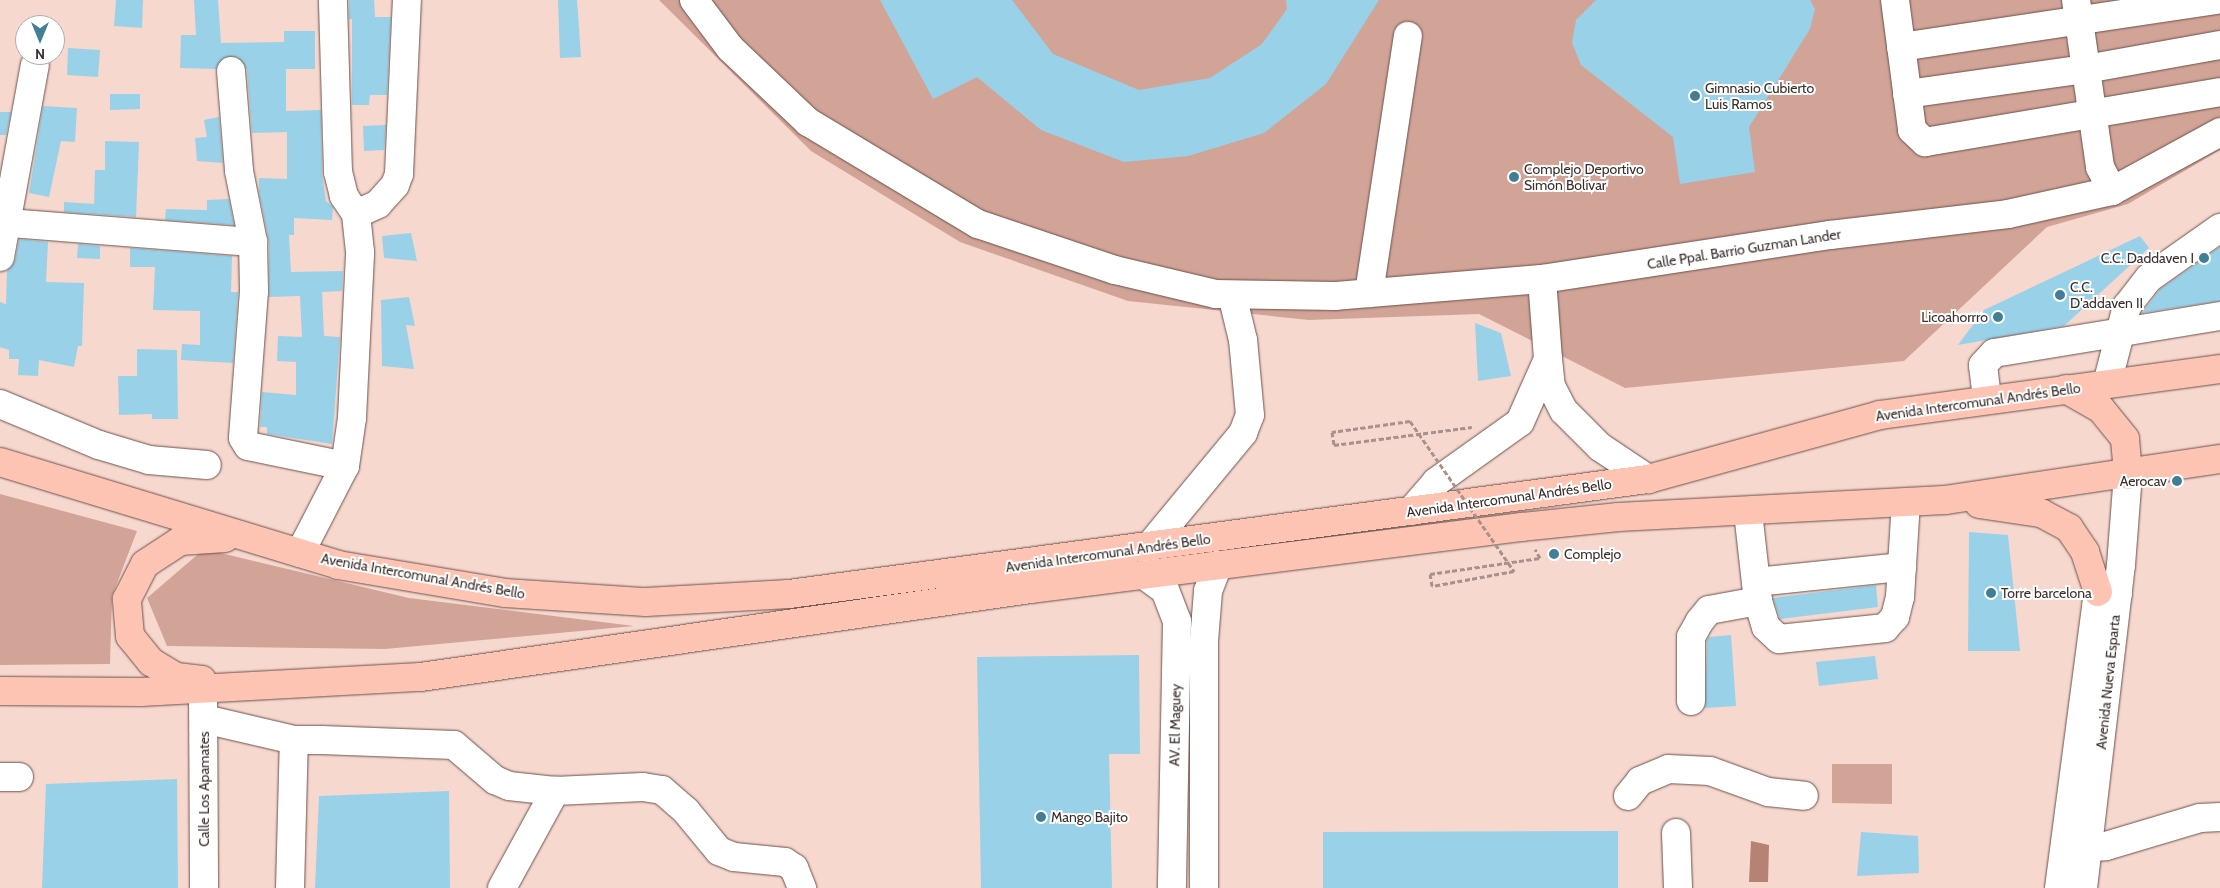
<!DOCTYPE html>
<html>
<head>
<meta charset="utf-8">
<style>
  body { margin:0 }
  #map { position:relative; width:2220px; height:888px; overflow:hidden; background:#f7d8cf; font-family:Cabin,sans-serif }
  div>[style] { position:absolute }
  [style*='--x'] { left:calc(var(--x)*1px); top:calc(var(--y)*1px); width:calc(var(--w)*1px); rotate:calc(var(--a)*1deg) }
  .green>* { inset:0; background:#d2a497 }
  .water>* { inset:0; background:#b58274 }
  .building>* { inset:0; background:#99d1e8 }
  .path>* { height:3px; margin-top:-1.5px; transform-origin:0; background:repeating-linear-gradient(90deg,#a8918a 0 5px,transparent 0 7.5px) }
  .roads { filter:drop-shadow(0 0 1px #6c524b) drop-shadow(0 0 1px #6c524b) }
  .minor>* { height:28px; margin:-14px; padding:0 14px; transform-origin:14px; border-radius:14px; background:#fff }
  .major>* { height:28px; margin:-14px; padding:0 14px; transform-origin:14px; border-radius:14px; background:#fdc4b4 }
  .path-bridge>* { height:3px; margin-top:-1.5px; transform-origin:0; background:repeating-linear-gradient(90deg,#a8918a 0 5px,transparent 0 7.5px) }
  .dots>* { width:14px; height:14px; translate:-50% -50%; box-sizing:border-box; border:2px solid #fff; border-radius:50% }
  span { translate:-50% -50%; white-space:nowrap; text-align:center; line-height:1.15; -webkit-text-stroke:4px #fff; paint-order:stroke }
  .poi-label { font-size:14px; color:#3a2f2b }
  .left { translate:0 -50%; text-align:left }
  .right { translate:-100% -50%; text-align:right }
  .street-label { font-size:14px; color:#3a2f2b }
  .north { position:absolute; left:15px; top:15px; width:50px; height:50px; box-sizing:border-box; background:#fff; border:1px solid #b0acaa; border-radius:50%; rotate:180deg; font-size:14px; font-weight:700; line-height:20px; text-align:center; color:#3a2f2b }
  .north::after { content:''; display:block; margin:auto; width:18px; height:22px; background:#427e95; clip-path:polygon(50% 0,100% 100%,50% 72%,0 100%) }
</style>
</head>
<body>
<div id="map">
  <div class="green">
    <i style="clip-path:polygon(659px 0,2220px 0,2220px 150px,2128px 204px,2047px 227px,1904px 361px,1625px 388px,1479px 314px,1309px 320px,1128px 301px,960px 242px,811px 151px)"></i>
    <i style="clip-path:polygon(0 494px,137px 531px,112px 596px,110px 664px,0 665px)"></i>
    <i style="clip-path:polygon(204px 549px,409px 598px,634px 626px,385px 649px,167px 646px,147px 598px)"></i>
    <i style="clip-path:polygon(1832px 764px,1892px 764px,1892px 804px,1832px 803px)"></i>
  </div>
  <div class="water">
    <i style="clip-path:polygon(1751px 841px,1769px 845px,1768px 882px,1749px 882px)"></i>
  </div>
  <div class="building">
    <i style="clip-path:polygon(116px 0,143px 0,142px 28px,114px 26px)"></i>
    <i style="clip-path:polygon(194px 0,218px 0,221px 43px,284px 42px,284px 31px,315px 31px,315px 69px,286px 69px,286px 111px,321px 110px,322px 173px,326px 201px,333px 207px,332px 220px,294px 218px,294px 235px,289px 235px,291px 272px,343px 271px,342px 291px,322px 292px,324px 336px,340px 337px,332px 444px,267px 434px,267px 427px,260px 427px,262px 392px,296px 395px,296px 362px,277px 361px,278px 336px,302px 337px,300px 296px,269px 297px,269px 242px,259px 192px,259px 178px,287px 179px,287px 132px,252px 133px,247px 70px,238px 57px,223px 58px,216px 69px,180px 68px,181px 35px,196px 35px)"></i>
    <i style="clip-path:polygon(349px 0,374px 0,375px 17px,391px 17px,387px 95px,370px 95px,369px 105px,352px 105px,352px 19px,349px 19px)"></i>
    <i style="clip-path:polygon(558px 0,577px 0,581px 57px,560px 58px)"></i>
    <i style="clip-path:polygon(880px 0,1012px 0,1053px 54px,1139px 90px,1210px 78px,1262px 44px,1287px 9px,1286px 0,1379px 0,1326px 84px,1264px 133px,1188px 156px,1124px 162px,1041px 130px,977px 77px,933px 99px)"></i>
    <i style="clip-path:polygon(1596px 0,1810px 0,1815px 9px,1810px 29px,1749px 127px,1755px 172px,1680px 184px,1673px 137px,1581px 65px,1572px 43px,1576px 20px)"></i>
    <i style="clip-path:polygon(68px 48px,100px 50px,98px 77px,67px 75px)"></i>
    <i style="clip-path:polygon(110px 94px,140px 94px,140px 109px,110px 110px)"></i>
    <i style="clip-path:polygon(43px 106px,77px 108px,75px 142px,61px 141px,49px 197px,29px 193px)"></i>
    <i style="clip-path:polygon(0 112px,11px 112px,6px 135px,0 135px)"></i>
    <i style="clip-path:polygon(219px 117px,223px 163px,197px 161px,195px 138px,207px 137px,204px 120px)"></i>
    <i style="clip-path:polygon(386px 125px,384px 150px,364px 151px,363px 126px)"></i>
    <i style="clip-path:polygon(105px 141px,139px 142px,136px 217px,64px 212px,64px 202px,94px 204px,95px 170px,105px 170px)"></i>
    <i style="clip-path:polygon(229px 199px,234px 225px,165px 220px,166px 209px,207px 210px,207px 200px)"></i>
    <i style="clip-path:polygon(411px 233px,417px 261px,384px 258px,382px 236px)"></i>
    <i style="clip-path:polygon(2140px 236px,2149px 248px,2064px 326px,1958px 345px,1984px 310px)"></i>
    <i style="clip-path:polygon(19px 239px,48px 242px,46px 282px,84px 283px,82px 346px,78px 346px,74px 367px,39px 360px,38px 376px,18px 375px,19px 359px,9px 359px,9px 350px,0 347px,0 302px,6px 304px,7px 271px,15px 260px)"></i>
    <i style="clip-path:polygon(78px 244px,100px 246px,100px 259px,77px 258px)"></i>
    <i style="clip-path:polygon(2220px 247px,2220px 301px,2142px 313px,2160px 289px)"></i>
    <i style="clip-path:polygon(130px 248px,232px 256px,231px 292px,238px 292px,233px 363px,181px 360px,182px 344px,200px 345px,200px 311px,153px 310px,155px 267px,130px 267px)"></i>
    <i style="clip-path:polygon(409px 297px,415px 326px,406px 325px,414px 369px,382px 366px,381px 300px)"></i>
    <i style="clip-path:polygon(1475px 323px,1501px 333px,1511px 376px,1478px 381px)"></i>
    <i style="clip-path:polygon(137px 349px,177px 350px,178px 419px,152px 419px,152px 414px,119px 415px,118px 376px,137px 376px)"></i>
    <i style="clip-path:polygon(1969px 532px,2008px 535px,2020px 651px,1968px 651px)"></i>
    <i style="clip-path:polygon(1876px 585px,1878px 607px,1780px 619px,1773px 598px)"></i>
    <i style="clip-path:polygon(1731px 635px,1736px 706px,1705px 708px,1707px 641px,1709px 637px)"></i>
    <i style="clip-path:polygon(1139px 655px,1140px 754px,1109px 754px,1112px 888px,981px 888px,977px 657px)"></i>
    <i style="clip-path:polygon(1875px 656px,1878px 679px,1819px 686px,1816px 662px)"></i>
    <i style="clip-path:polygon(177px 779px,178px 888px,42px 888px,46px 784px)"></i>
    <i style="clip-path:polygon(449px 791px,450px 888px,315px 888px,319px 796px)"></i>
    <i style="clip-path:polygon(1618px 831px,1618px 888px,1323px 888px,1323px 832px)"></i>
    <i style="clip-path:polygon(1861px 832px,1918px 836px,1919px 873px,1857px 876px)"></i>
  </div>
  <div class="path">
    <i style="--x:1410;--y:421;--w:79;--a:172"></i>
    <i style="--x:1332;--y:432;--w:13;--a:81"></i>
    <i style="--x:1334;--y:445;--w:139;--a:-7.4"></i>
    <i style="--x:1514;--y:571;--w:83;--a:169.6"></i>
    <i style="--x:1432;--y:586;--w:12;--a:-99"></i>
    <i style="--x:1430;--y:574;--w:111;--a:-8.3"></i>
    <i style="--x:1540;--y:558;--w:10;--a:-119"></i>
  </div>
  <div class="roads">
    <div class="minor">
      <i style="--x:694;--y:0;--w:60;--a:53.1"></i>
      <i style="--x:730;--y:48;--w:108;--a:43.5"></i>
      <i style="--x:808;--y:122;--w:198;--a:31"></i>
      <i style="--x:978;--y:224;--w:145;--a:18.6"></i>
      <i style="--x:1115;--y:270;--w:104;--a:13.4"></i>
      <i style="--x:1216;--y:294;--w:119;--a:1"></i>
      <i style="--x:1335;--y:296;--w:208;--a:-4.7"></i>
      <i style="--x:1542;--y:279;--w:291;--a:-8.7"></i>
      <i style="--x:1830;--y:235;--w:179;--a:-6.7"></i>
      <i style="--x:2008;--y:214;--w:107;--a:-12.5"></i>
      <i style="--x:2112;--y:191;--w:123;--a:-28.6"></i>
      <i style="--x:1895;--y:0;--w:131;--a:82.5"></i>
      <i style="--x:1912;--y:130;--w:18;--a:43"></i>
      <i style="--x:1925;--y:142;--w:299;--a:-9.6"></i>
      <i style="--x:2076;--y:0;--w:169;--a:81.8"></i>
      <i style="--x:2100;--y:167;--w:27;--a:63"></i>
      <i style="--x:1901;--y:47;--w:319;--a:-8.5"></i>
      <i style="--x:231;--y:71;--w:100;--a:85.4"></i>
      <i style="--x:239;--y:171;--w:72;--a:78.8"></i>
      <i style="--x:253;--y:242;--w:49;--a:88.8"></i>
      <i style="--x:254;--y:291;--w:147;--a:94.3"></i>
      <i style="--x:243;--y:438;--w:9;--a:58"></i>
      <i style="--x:248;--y:446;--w:99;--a:11.7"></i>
      <i style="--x:1907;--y:94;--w:181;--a:-8"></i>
      <i style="--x:2086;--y:69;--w:136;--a:-10.2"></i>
      <i style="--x:356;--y:214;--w:24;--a:-24"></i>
      <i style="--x:378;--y:204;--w:25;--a:-48"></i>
      <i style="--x:395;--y:185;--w:12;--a:-70"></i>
      <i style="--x:399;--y:174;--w:174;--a:-87.4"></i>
      <i style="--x:9;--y:223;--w:245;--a:4.5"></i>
      <i style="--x:0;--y:257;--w:195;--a:-79.7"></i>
      <i style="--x:1369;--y:293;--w:260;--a:-81.4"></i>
      <i style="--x:1548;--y:359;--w:27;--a:84"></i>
      <i style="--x:1551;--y:386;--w:28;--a:63"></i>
      <i style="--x:1564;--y:411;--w:51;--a:45"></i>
      <i style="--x:1600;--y:447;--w:58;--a:33.7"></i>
      <i style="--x:2107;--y:384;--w:81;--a:-75.6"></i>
      <i style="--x:2127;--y:306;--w:36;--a:-52"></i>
      <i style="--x:2149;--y:278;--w:87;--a:-35.2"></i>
      <i style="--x:1987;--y:398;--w:33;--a:-97"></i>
      <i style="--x:1983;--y:365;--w:16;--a:-47"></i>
      <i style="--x:1994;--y:353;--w:229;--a:-9.3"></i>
      <i style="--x:0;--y:404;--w:107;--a:22.5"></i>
      <i style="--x:99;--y:445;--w:52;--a:16.7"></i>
      <i style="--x:149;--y:460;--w:58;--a:4.9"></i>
      <i style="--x:1411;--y:511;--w:38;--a:-49"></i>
      <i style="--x:1436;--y:482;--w:103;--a:-35.5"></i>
      <i style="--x:1520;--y:422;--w:69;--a:-66"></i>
      <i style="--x:1548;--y:359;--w:80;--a:-94.3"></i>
      <i style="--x:1748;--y:512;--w:90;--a:83.6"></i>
      <i style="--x:1758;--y:601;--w:27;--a:73"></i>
      <i style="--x:1766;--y:627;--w:18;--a:43"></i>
      <i style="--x:1779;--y:639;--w:107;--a:-5.9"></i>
      <i style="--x:1885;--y:628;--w:15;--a:-48"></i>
      <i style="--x:1895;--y:617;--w:21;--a:-76"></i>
      <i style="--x:1900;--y:597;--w:95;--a:-86.4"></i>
      <i style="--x:1148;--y:548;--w:149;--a:-50.4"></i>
      <i style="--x:1243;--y:433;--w:19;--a:-69"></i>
      <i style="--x:1250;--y:415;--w:75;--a:-95.3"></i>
      <i style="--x:1243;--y:340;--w:46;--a:-103.7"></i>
      <i style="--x:300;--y:553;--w:98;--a:-62.7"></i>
      <i style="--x:345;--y:466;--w:49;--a:-81.7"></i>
      <i style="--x:352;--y:418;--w:166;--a:-87.2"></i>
      <i style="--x:360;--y:252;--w:38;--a:-96"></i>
      <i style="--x:356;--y:214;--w:22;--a:-124"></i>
      <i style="--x:344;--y:196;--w:25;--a:-104"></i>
      <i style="--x:338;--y:172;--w:172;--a:-91.7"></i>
      <i style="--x:1144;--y:575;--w:26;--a:36"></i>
      <i style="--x:1165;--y:590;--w:33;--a:69"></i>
      <i style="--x:1177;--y:621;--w:267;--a:91.1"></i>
      <i style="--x:1756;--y:582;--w:147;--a:-5.9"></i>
      <i style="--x:203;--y:689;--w:199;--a:89.7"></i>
      <i style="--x:1691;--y:701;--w:64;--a:-90"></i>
      <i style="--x:1691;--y:637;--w:18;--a:-61"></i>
      <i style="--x:1700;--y:621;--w:14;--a:-51"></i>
      <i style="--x:1709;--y:610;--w:50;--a:-10.4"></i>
      <i style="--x:204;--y:719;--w:92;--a:13.1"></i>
      <i style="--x:0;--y:777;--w:19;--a:0"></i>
      <i style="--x:1628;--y:796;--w:19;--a:-51"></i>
      <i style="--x:1640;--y:781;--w:30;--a:-23"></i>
      <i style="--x:1668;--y:769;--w:42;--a:2.7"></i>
      <i style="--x:1710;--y:771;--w:62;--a:19.9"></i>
      <i style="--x:1768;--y:792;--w:36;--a:6"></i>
      <i style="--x:1676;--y:833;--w:55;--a:87.9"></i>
      <i style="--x:2071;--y:848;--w:35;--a:-3"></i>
      <i style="--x:2106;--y:846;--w:98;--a:-16.6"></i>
      <i style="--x:2200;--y:818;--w:20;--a:-3"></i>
      <i style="--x:290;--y:888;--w:148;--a:-88.5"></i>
      <i style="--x:294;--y:740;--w:27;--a:0"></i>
      <i style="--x:321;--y:740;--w:133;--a:2.2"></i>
      <i style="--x:454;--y:745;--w:54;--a:40.5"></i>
      <i style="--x:495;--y:780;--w:15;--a:23"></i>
      <i style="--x:509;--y:786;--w:46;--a:6.2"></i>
      <i style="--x:555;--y:791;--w:88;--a:-2.6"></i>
      <i style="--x:643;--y:787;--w:19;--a:9"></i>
      <i style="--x:662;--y:790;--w:32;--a:41"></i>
      <i style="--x:686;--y:811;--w:52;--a:50.5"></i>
      <i style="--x:719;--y:851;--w:16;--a:22"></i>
      <i style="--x:734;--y:857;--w:51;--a:5.6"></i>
      <i style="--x:785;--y:862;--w:11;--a:34"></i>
      <i style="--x:794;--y:868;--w:22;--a:68"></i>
      <i style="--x:502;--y:888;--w:111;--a:-61.3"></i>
      <i style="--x:1204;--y:888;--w:247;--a:-90"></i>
      <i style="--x:1204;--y:641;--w:50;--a:-85.4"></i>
      <i style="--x:1208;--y:591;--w:28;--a:-69"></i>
      <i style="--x:2059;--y:888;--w:299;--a:-82.5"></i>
      <i style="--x:2098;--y:592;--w:20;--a:6"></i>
      <i style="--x:2083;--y:888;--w:325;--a:-83.3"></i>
      <i style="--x:2121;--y:565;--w:90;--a:-85.6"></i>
    </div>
    <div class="major">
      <i style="--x:2066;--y:389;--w:40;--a:29.7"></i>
      <i style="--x:2101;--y:409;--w:38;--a:51"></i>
      <i style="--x:2125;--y:439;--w:36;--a:85"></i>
      <i style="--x:0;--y:462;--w:353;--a:16.9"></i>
      <i style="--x:338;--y:565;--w:169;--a:9.5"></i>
      <i style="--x:505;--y:593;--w:141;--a:3.7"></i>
      <i style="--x:646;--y:602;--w:143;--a:-3.2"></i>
      <i style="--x:789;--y:594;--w:867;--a:-7.63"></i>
      <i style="--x:1648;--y:479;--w:241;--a:-15.4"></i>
      <i style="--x:1880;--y:415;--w:343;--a:-7.7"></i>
      <i style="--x:1979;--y:504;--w:63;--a:8.3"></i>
      <i style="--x:2041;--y:513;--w:32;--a:28"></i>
      <i style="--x:2069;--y:528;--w:29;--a:56"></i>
      <i style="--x:2085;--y:552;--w:42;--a:72"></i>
      <i style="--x:202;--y:680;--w:26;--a:-173"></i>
      <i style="--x:176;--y:677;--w:29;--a:-149"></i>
      <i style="--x:151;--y:662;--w:33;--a:-129"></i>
      <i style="--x:130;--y:636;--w:37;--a:-95"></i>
      <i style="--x:127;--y:599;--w:39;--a:-63"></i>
      <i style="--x:145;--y:564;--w:42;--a:-33.3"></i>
      <i style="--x:180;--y:541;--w:45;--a:-3.8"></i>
      <i style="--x:0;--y:691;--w:141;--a:0.4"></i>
      <i style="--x:141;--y:692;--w:280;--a:-3.1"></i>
      <i style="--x:421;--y:677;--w:615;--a:-8.22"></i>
      <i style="--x:1030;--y:589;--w:496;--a:-7.2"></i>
      <i style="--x:1522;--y:527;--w:97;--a:-5.9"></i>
      <i style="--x:1618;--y:517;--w:327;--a:-3"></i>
      <i style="--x:1945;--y:500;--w:278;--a:-8.5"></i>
    </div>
  </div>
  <div class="path-bridge">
    <i style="--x:1410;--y:421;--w:183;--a:55.3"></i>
  </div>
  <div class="dots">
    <i style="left:1695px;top:96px;background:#427e95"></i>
    <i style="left:1514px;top:177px;background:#427e95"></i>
    <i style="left:2204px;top:258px;background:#427e95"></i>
    <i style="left:2060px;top:295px;background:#427e95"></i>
    <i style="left:1998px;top:317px;background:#427e95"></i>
    <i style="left:2177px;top:481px;background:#427e95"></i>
    <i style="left:1554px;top:554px;background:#427e95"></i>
    <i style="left:1991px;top:593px;background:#427e95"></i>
    <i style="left:1041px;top:817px;background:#427e95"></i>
  </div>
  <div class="poi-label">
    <span class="left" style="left:1705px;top:96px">Gimnasio Cubierto<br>Luis Ramos</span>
    <span class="left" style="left:1524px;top:177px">Complejo Deportivo<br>Simón Bolívar</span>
    <span class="right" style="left:2194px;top:258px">C.C. Daddaven I</span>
    <span class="left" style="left:2070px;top:295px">C.C.<br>D'addaven II</span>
    <span class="right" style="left:1988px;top:317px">Licoahorrro</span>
    <span class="right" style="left:2167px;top:481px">Aerocav</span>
    <span class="left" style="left:1564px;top:554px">Complejo</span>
    <span class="left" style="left:2001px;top:593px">Torre barcelona</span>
    <span class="left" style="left:1051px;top:817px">Mango Bajito</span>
  </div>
  <div class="street-label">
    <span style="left:1744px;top:249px;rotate:-9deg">Calle Ppal. Barrio Guzman Lander</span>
    <span style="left:1978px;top:402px;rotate:-8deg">Avenida Intercomunal Andrés Bello</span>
    <span style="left:1509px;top:498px;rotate:-8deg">Avenida Intercomunal Andrés Bello</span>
    <span style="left:1108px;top:553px;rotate:-8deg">Avenida Intercomunal Andrés Bello</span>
    <span style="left:423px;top:576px;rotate:10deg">Avenida Intercomunal Andrés Bello</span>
    <span style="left:2108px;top:682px;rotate:-84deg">Avenida Nueva Esparta</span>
    <span style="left:1175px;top:725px;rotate:-89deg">AV. El Maguey</span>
    <span style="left:204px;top:789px;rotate:-90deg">Calle Los Apamates</span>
  </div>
  <div class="north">N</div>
</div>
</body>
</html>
